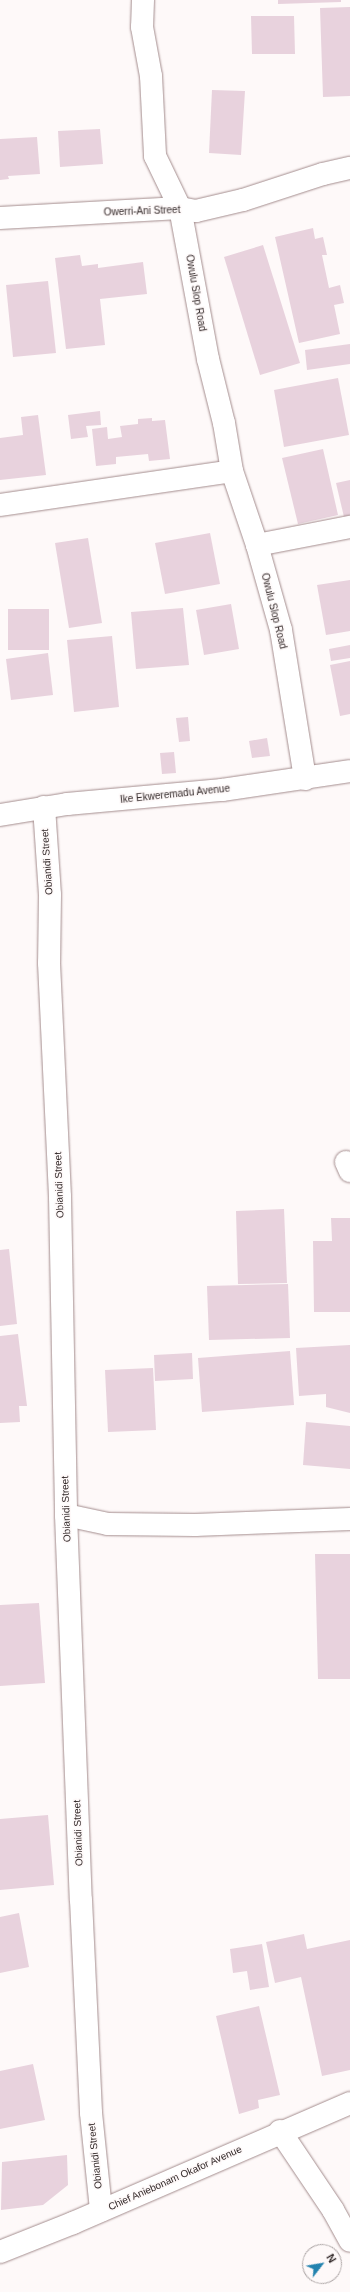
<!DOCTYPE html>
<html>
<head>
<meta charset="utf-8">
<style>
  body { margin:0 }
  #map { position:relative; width:350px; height:2292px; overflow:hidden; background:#fef9f9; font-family:Arial,sans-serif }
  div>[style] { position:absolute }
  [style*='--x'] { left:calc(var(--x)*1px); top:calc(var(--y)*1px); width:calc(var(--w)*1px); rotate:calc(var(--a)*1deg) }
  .building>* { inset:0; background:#e8d2dd }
  .roads { filter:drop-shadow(0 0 1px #a48d8e) drop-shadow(0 0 1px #a48d8e) }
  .minor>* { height:22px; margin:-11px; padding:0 11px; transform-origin:11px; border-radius:11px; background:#fff }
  span { translate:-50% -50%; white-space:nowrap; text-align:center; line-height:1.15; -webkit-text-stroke:3px #fef9f9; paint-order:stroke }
  .street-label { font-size:10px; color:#332a2a }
  .north { position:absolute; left:302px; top:2244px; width:40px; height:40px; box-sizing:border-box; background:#fef9f9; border:1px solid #ada6a6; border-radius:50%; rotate:59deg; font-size:11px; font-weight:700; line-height:16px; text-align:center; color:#332a2a }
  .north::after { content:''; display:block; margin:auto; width:14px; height:18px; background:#2483af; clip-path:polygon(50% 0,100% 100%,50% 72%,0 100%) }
</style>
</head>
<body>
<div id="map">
  <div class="building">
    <i style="clip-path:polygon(278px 0,341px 0,341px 2px,278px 4px)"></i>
    <i style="clip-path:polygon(350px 7px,350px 96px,323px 97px,320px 8px)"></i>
    <i style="clip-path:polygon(251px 16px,294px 16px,295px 54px,252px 54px)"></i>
    <i style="clip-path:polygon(212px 90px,245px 91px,241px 155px,209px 153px)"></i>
    <i style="clip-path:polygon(100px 129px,103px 164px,60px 167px,58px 131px)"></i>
    <i style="clip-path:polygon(37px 137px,40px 174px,8px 176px,9px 179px,0 180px,0 139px)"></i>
    <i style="clip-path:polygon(313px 228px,315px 239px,323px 237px,327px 255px,322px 255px,329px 288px,340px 285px,344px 303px,334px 305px,340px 334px,299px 343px,275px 237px)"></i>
    <i style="clip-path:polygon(263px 245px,300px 363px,260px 375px,224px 257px)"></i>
    <i style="clip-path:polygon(80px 255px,82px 266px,98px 264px,98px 268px,143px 262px,147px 294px,100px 299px,105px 345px,66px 349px,55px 258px)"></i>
    <i style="clip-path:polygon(48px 281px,56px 353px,13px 357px,6px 285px)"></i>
    <i style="clip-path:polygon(350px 344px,350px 364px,307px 370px,305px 350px)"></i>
    <i style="clip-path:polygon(338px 378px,349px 435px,284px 447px,274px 390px)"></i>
    <i style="clip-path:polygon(100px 411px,101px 425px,86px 426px,88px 437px,71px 439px,68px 415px)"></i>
    <i style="clip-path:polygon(38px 415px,46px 475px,0 480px,0 438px,23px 435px,21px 417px)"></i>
    <i style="clip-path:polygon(152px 418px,152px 421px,165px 420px,170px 459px,149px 461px,148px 454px,116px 457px,116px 464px,96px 466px,92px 429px,107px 427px,108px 439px,122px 437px,120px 426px,138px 424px,138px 419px)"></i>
    <i style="clip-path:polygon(323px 449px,338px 515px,298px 524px,282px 458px)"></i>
    <i style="clip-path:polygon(350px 480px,350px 515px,344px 517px,336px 483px)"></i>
    <i style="clip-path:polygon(210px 533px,220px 584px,165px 594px,155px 543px)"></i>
    <i style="clip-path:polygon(88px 538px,102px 623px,69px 628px,55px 543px)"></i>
    <i style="clip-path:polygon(350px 580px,350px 631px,326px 635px,317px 585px)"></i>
    <i style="clip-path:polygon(231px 604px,239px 649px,204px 655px,196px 610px)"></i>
    <i style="clip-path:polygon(183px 608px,189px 665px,136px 669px,131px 612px)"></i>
    <i style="clip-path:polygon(8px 609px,49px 609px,49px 650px,8px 650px)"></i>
    <i style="clip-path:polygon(112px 636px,119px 707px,74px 712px,67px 640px)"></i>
    <i style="clip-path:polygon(350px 645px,350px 658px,331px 661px,329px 649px)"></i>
    <i style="clip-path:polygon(48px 653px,53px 695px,11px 700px,6px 659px)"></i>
    <i style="clip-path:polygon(350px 661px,350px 714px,340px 716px,330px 665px)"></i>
    <i style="clip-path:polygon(188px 717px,190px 741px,179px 742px,176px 718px)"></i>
    <i style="clip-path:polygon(267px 738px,270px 756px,252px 758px,249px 741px)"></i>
    <i style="clip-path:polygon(174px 752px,176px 773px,162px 774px,160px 753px)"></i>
    <i style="clip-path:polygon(284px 1209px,287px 1283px,238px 1284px,236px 1211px)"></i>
    <i style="clip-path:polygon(331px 1218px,350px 1218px,350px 1312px,314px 1312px,313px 1241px,332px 1241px)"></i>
    <i style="clip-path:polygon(9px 1249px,17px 1324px,0 1326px,0 1250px)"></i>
    <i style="clip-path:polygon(288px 1284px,290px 1338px,209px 1340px,207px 1286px)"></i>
    <i style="clip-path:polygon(18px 1334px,27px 1406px,19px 1406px,20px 1422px,0 1423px,0 1336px)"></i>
    <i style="clip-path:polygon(350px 1345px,350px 1413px,326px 1407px,326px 1394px,299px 1396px,296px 1348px)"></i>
    <i style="clip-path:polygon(290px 1351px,294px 1405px,202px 1412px,198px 1358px)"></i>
    <i style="clip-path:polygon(192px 1353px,193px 1379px,155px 1381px,154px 1355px)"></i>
    <i style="clip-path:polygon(153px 1368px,156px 1430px,108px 1432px,105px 1370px)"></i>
    <i style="clip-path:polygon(306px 1422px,350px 1426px,350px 1469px,303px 1465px)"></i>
    <i style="clip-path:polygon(315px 1554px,350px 1554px,350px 1679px,318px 1679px)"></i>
    <i style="clip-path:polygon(39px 1603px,45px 1683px,0 1686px,0 1605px)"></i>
    <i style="clip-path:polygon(48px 1815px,54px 1885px,0 1890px,0 1819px)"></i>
    <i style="clip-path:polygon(19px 1913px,29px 1967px,0 1973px,0 1917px)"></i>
    <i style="clip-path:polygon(304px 1934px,307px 1949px,350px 1940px,350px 2070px,322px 2076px,301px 1977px,275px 1983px,266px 1942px)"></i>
    <i style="clip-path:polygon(262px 1944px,269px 1987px,250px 1990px,247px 1971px,233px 1973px,230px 1949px)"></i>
    <i style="clip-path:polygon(259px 2006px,280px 2095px,258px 2100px,259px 2108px,239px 2114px,216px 2016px)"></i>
    <i style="clip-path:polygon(33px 2064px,45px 2120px,0 2129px,0 2071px)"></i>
    <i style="clip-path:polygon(67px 2155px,68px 2185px,43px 2205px,1px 2210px,2px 2162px)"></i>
  </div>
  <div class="roads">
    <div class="minor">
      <i style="--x:143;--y:0;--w:27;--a:92"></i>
      <i style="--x:142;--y:27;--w:50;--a:79.6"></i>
      <i style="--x:151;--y:76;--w:80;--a:87.1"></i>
      <i style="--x:155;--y:156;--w:58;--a:64.3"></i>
      <i style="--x:180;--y:208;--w:154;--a:79.5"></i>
      <i style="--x:208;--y:359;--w:66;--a:76"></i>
      <i style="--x:224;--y:423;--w:49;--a:80.5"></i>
      <i style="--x:232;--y:471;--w:78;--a:71.3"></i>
      <i style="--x:257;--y:545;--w:88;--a:74.2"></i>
      <i style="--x:281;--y:630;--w:151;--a:80.8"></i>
      <i style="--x:0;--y:218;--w:180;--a:-3.2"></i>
      <i style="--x:180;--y:208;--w:16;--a:11"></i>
      <i style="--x:196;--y:211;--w:48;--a:-13.2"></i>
      <i style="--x:243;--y:200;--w:84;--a:-18"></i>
      <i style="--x:323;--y:174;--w:28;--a:-13"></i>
      <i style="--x:0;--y:505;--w:234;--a:-8.3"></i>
      <i style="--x:257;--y:545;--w:95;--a:-11"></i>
      <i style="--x:44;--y:807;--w:88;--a:86.1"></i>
      <i style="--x:50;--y:895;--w:68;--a:90.8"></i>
      <i style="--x:49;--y:963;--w:234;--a:87.3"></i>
      <i style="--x:60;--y:1197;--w:318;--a:88.9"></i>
      <i style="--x:66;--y:1515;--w:385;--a:87.8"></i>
      <i style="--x:81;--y:1900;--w:213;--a:87.3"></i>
      <i style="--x:91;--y:2113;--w:98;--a:84.1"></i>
      <i style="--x:0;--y:815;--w:68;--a:-9.3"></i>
      <i style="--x:67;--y:804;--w:156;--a:-5.2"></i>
      <i style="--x:222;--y:790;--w:129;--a:-8.4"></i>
      <i style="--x:346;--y:1162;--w:10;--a:66"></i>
      <i style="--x:66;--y:1515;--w:43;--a:12.1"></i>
      <i style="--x:108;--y:1524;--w:87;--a:0.7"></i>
      <i style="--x:195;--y:1525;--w:155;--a:-2.2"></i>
      <i style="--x:280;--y:2131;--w:95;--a:56.1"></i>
      <i style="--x:333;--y:2210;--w:35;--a:61"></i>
      <i style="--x:0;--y:2252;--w:79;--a:-21.7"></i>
      <i style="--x:73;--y:2223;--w:302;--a:-23.4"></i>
    </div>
  </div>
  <div class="street-label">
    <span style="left:142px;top:211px;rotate:-2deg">Owerri-Ani Street</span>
    <span style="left:196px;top:293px;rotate:80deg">Owulu Slop Road</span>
    <span style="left:274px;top:611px;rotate:76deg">Owulu Slop Road</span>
    <span style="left:175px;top:794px;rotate:-6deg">Ike Ekweremadu Avenue</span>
    <span style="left:47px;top:862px;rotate:-94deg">Obianidi Street</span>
    <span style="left:59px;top:1185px;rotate:-92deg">Obianidi Street</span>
    <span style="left:66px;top:1509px;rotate:-92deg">Obianidi Street</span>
    <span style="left:78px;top:1833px;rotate:-92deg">Obianidi Street</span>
    <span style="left:95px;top:2156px;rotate:-96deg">Obianidi Street</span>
    <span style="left:175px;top:2178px;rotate:-24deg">Chief Aniebonam Okafor Avenue</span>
  </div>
  <div class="north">N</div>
</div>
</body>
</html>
